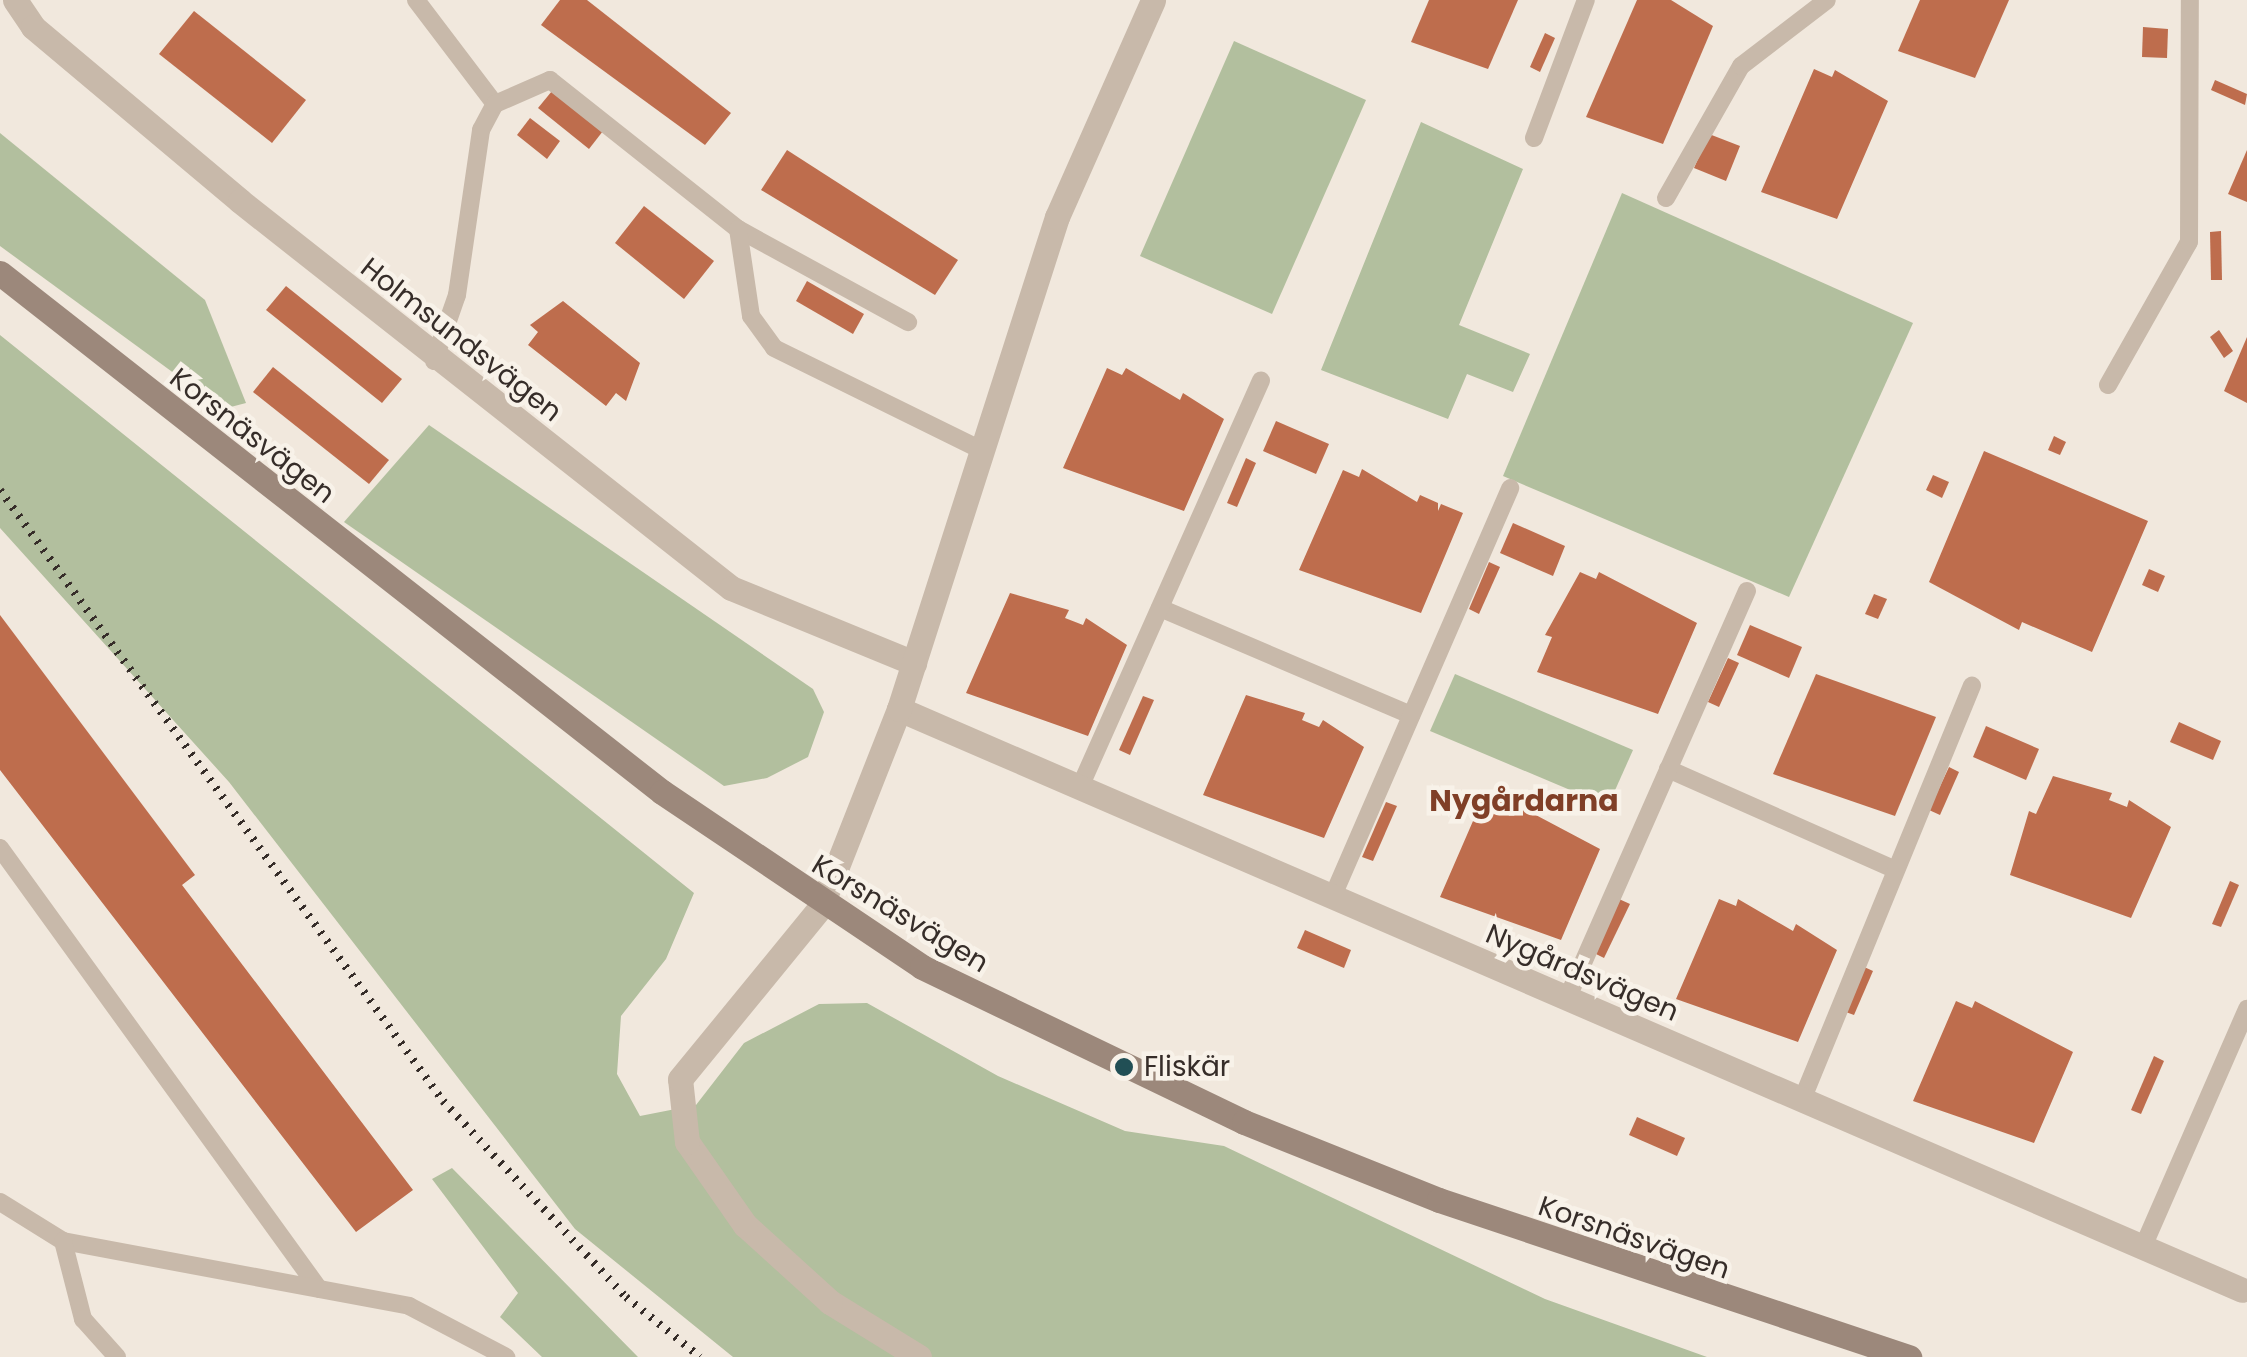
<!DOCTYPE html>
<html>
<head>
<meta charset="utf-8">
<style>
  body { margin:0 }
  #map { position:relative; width:2247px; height:1357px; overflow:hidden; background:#f1e8dd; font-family:Poppins,sans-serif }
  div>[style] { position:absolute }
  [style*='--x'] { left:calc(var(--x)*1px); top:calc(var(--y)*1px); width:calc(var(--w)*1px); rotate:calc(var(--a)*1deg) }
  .green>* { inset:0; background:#b2bf9e }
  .building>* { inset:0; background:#be6d4d }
  .lane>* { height:18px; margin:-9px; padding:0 9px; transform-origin:9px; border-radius:9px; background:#c8b9aa }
  .street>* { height:25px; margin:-12.5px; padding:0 12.5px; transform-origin:12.5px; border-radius:12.5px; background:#c8b9aa }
  .secondary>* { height:25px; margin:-12.5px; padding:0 12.5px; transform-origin:12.5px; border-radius:12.5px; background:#9c887b }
  .rail>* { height:8px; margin-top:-4px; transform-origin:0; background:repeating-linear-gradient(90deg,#362d29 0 2.5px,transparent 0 10.5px) }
  .dots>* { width:28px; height:28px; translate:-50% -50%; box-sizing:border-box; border:5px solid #f8f2e9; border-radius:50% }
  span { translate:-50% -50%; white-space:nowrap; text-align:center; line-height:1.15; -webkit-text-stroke:9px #f8f2e9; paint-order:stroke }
  .street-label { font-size:28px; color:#362d29 }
  .poi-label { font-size:28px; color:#362d29 }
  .left { translate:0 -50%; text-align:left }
  .neighbourhood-label { font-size:30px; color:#803f27; font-weight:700 }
</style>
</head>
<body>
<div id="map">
  <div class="green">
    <i style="clip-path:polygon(1234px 41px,1366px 100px,1272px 314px,1140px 256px)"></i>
    <i style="clip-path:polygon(1421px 122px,1523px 169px,1459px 325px,1530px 354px,1513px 392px,1467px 374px,1448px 419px,1321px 370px)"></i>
    <i style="clip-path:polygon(0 133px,205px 300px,246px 403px,223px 409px,0 246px)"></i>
    <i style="clip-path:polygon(1622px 193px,1913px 323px,1789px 597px,1503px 476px)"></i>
    <i style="clip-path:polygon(0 335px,694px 893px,666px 959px,621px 1016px,617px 1074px,640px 1116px,696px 1105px,744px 1043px,819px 1004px,867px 1003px,998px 1076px,1125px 1131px,1224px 1146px,1545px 1299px,1707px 1357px,733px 1357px,575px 1229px,229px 782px,0 528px)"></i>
    <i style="clip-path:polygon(429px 425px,813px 689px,824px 712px,808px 757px,767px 778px,724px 786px,344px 522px)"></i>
    <i style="clip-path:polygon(1455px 674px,1633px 750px,1608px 806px,1430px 731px)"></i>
    <i style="clip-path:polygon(452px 1168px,638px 1357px,542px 1357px,500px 1317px,518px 1293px,432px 1179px)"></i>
  </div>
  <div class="building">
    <i style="clip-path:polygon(560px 0,587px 0,731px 113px,705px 145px,541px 25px)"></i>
    <i style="clip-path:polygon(1429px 0,1518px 0,1488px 69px,1411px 42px)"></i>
    <i style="clip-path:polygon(1637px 0,1671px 0,1713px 26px,1663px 144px,1586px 117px)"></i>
    <i style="clip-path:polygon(1920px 0,2009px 0,1975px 78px,1898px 51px)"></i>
    <i style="clip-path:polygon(194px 11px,306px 100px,272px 143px,159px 54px)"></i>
    <i style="clip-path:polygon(2143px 27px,2168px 29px,2167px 58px,2142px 57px)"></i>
    <i style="clip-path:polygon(1545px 33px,1555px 38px,1540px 72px,1530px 67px)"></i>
    <i style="clip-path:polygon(1814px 69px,1832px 77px,1835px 70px,1888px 101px,1837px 219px,1761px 192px)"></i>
    <i style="clip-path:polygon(2215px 80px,2247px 94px,2245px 105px,2211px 90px)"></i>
    <i style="clip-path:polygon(552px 91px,603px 131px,589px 149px,538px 108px)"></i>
    <i style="clip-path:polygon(530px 118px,560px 141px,547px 159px,517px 135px)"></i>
    <i style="clip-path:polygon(1709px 134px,1740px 146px,1726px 181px,1694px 168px)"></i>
    <i style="clip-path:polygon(787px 150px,958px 260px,935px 295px,761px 190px)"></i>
    <i style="clip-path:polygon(2247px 150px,2247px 202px,2228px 194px)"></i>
    <i style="clip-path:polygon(644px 206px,714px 261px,684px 299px,615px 243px)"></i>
    <i style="clip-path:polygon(2221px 231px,2222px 280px,2211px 280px,2210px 232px)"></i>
    <i style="clip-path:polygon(807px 281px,864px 314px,853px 334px,796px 301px)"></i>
    <i style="clip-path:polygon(286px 286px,402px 379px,382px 403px,266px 310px)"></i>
    <i style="clip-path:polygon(563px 301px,640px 363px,626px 401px,616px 393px,606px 406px,528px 345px,538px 332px,530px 325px)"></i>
    <i style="clip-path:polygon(2219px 330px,2233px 351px,2224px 358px,2210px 337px)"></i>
    <i style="clip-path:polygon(2247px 337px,2247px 403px,2224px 391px)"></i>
    <i style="clip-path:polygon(273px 367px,389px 460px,369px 484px,253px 392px)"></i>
    <i style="clip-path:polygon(1107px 368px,1122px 375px,1126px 368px,1180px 400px,1183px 393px,1224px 419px,1184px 511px,1063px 468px)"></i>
    <i style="clip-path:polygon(1276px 421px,1329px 444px,1316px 474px,1263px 451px)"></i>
    <i style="clip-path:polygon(2054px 436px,2066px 442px,2060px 455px,2048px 450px)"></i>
    <i style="clip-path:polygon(1984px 451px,2148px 521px,2092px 652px,2022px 622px,2019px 630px,1929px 582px)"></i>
    <i style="clip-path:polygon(1246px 458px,1256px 463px,1237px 507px,1227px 503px)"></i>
    <i style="clip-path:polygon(1362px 469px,1417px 502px,1420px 495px,1438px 503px,1438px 511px,1441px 504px,1463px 513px,1421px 613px,1299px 570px,1343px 470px,1359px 477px)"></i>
    <i style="clip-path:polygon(1933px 475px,1949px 482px,1942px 498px,1926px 490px)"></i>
    <i style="clip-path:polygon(1513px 523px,1565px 546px,1553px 576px,1500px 553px)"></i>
    <i style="clip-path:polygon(1489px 562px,1500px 567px,1479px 614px,1469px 609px)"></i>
    <i style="clip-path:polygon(2149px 569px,2165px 576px,2158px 592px,2142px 585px)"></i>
    <i style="clip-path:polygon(1580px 572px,1596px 579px,1599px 572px,1697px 623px,1658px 714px,1537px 672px,1552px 637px,1545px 635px)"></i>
    <i style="clip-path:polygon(1010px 593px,1069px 610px,1065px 618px,1083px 625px,1086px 618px,1127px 645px,1088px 736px,966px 693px)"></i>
    <i style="clip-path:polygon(1874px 594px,1887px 599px,1878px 619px,1865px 614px)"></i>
    <i style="clip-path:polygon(0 615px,195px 875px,182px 885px,413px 1190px,356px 1232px,0 770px)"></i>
    <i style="clip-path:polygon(1750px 625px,1802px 647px,1789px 678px,1737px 655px)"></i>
    <i style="clip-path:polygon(1728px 658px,1739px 663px,1719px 707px,1708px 702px)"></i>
    <i style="clip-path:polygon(1816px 674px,1936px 717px,1895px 816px,1773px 774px)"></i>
    <i style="clip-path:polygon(1246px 695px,1305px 713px,1302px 720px,1319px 727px,1323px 720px,1364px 747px,1324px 838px,1203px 795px)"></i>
    <i style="clip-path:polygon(1143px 696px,1154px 700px,1130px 755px,1119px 750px)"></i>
    <i style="clip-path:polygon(2179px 722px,2221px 741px,2213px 760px,2170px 742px)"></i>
    <i style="clip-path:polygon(1986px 726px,2039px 749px,2026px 780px,1973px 757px)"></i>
    <i style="clip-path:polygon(1949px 767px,1959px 772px,1940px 815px,1929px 810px)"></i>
    <i style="clip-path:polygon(2053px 776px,2112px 793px,2109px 800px,2127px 807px,2129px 800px,2171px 827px,2131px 918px,2010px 875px,2029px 811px,2036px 814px)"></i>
    <i style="clip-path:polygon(1502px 797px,1600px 849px,1561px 940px,1440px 897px,1483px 798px,1499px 805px)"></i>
    <i style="clip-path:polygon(1386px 802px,1397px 806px,1373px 861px,1362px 857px)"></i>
    <i style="clip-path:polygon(2230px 881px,2239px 885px,2221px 927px,2212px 924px)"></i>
    <i style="clip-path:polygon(1619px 899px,1630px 904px,1604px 958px,1594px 953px)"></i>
    <i style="clip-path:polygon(1719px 899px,1736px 906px,1738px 899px,1793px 931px,1796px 924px,1837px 950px,1798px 1042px,1676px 999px)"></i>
    <i style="clip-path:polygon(1305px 930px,1351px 950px,1344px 968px,1297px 948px)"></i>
    <i style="clip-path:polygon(1862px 966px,1873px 971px,1854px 1015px,1843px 1011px)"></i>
    <i style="clip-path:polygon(1956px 1001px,1972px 1008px,1975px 1001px,2073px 1052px,2034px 1143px,1913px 1101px)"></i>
    <i style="clip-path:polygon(2154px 1056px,2164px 1061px,2141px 1114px,2131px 1110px)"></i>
    <i style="clip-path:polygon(1637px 1117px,1685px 1138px,1677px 1156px,1629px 1135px)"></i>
  </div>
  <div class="lane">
    <i style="--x:416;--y:0;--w:131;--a:52.8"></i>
    <i style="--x:1534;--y:138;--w:147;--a:-69.4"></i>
    <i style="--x:1666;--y:198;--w:152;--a:-60.4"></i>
    <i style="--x:1741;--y:66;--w:108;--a:-37.5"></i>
    <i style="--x:738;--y:229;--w:194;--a:28.7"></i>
    <i style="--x:434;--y:361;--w:70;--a:-70.8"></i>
    <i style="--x:457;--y:295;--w:167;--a:-81.7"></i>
    <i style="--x:481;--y:130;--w:30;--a:-62"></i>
    <i style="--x:495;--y:104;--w:60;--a:-23.6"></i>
    <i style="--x:550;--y:80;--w:240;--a:38.4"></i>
    <i style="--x:738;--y:229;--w:88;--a:81.5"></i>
    <i style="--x:751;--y:316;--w:39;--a:54"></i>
    <i style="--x:774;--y:348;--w:233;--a:26.2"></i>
    <i style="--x:2108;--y:385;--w:164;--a:-60.5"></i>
    <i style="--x:2189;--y:242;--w:242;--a:-89.8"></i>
    <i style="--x:1160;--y:608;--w:273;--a:23.1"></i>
    <i style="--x:1668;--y:769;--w:249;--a:23.9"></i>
    <i style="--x:1080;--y:787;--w:445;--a:-66"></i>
    <i style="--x:0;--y:848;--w:544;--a:54.12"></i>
    <i style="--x:1332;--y:898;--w:447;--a:-66.5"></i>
    <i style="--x:1567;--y:999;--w:446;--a:-66.2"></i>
    <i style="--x:1802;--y:1100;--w:448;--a:-67.7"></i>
    <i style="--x:0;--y:1202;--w:74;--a:31.8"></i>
    <i style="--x:63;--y:1241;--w:352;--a:10.6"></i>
    <i style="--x:409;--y:1306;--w:110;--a:27.7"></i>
    <i style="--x:63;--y:1241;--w:81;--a:75.6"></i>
    <i style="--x:83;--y:1319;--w:51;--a:48.2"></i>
    <i style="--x:2143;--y:1247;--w:260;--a:-66.4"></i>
  </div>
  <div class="street">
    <i style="--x:15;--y:0;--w:32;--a:56"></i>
    <i style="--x:33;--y:27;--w:270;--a:40"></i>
    <i style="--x:240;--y:201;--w:625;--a:38.24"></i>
    <i style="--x:731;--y:588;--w:198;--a:22.3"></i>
    <i style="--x:899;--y:709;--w:1463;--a:23.39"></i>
    <i style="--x:919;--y:1357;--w:105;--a:-148.3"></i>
    <i style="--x:830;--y:1302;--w:115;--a:-137.8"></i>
    <i style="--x:745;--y:1225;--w:101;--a:-124.9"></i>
    <i style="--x:687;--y:1142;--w:63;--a:-96.3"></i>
    <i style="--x:680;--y:1079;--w:222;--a:-50.7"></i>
    <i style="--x:821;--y:907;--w:213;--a:-68.5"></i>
    <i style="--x:899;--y:709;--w:517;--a:-72.2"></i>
    <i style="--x:1057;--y:217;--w:237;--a:-66.1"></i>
  </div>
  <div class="secondary">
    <i style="--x:0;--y:273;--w:841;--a:38.1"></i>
    <i style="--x:662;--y:792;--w:313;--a:33.9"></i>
    <i style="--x:922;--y:967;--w:357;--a:25.7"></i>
    <i style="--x:1244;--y:1122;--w:210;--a:21.8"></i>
    <i style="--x:1439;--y:1200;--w:496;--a:18.5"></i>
  </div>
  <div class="rail">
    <i style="--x:0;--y:490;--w:755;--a:54.06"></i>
    <i style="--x:443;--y:1101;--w:268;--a:47"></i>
    <i style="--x:626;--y:1297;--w:95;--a:39"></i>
  </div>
  <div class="dots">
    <i style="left:1124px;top:1067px;background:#214f55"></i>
  </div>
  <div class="street-label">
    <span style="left:461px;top:340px;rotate:38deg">Holmsundsvägen</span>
    <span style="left:252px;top:436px;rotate:38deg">Korsnäsvägen</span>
    <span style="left:900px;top:914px;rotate:31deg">Korsnäsvägen</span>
    <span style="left:1582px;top:973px;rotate:23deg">Nygårdsvägen</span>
    <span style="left:1634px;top:1238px;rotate:19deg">Korsnäsvägen</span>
  </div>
  <div class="poi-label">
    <span class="left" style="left:1144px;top:1067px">Fliskär</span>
  </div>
  <div class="neighbourhood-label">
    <span style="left:1524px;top:801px">Nygårdarna</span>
  </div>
</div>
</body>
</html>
